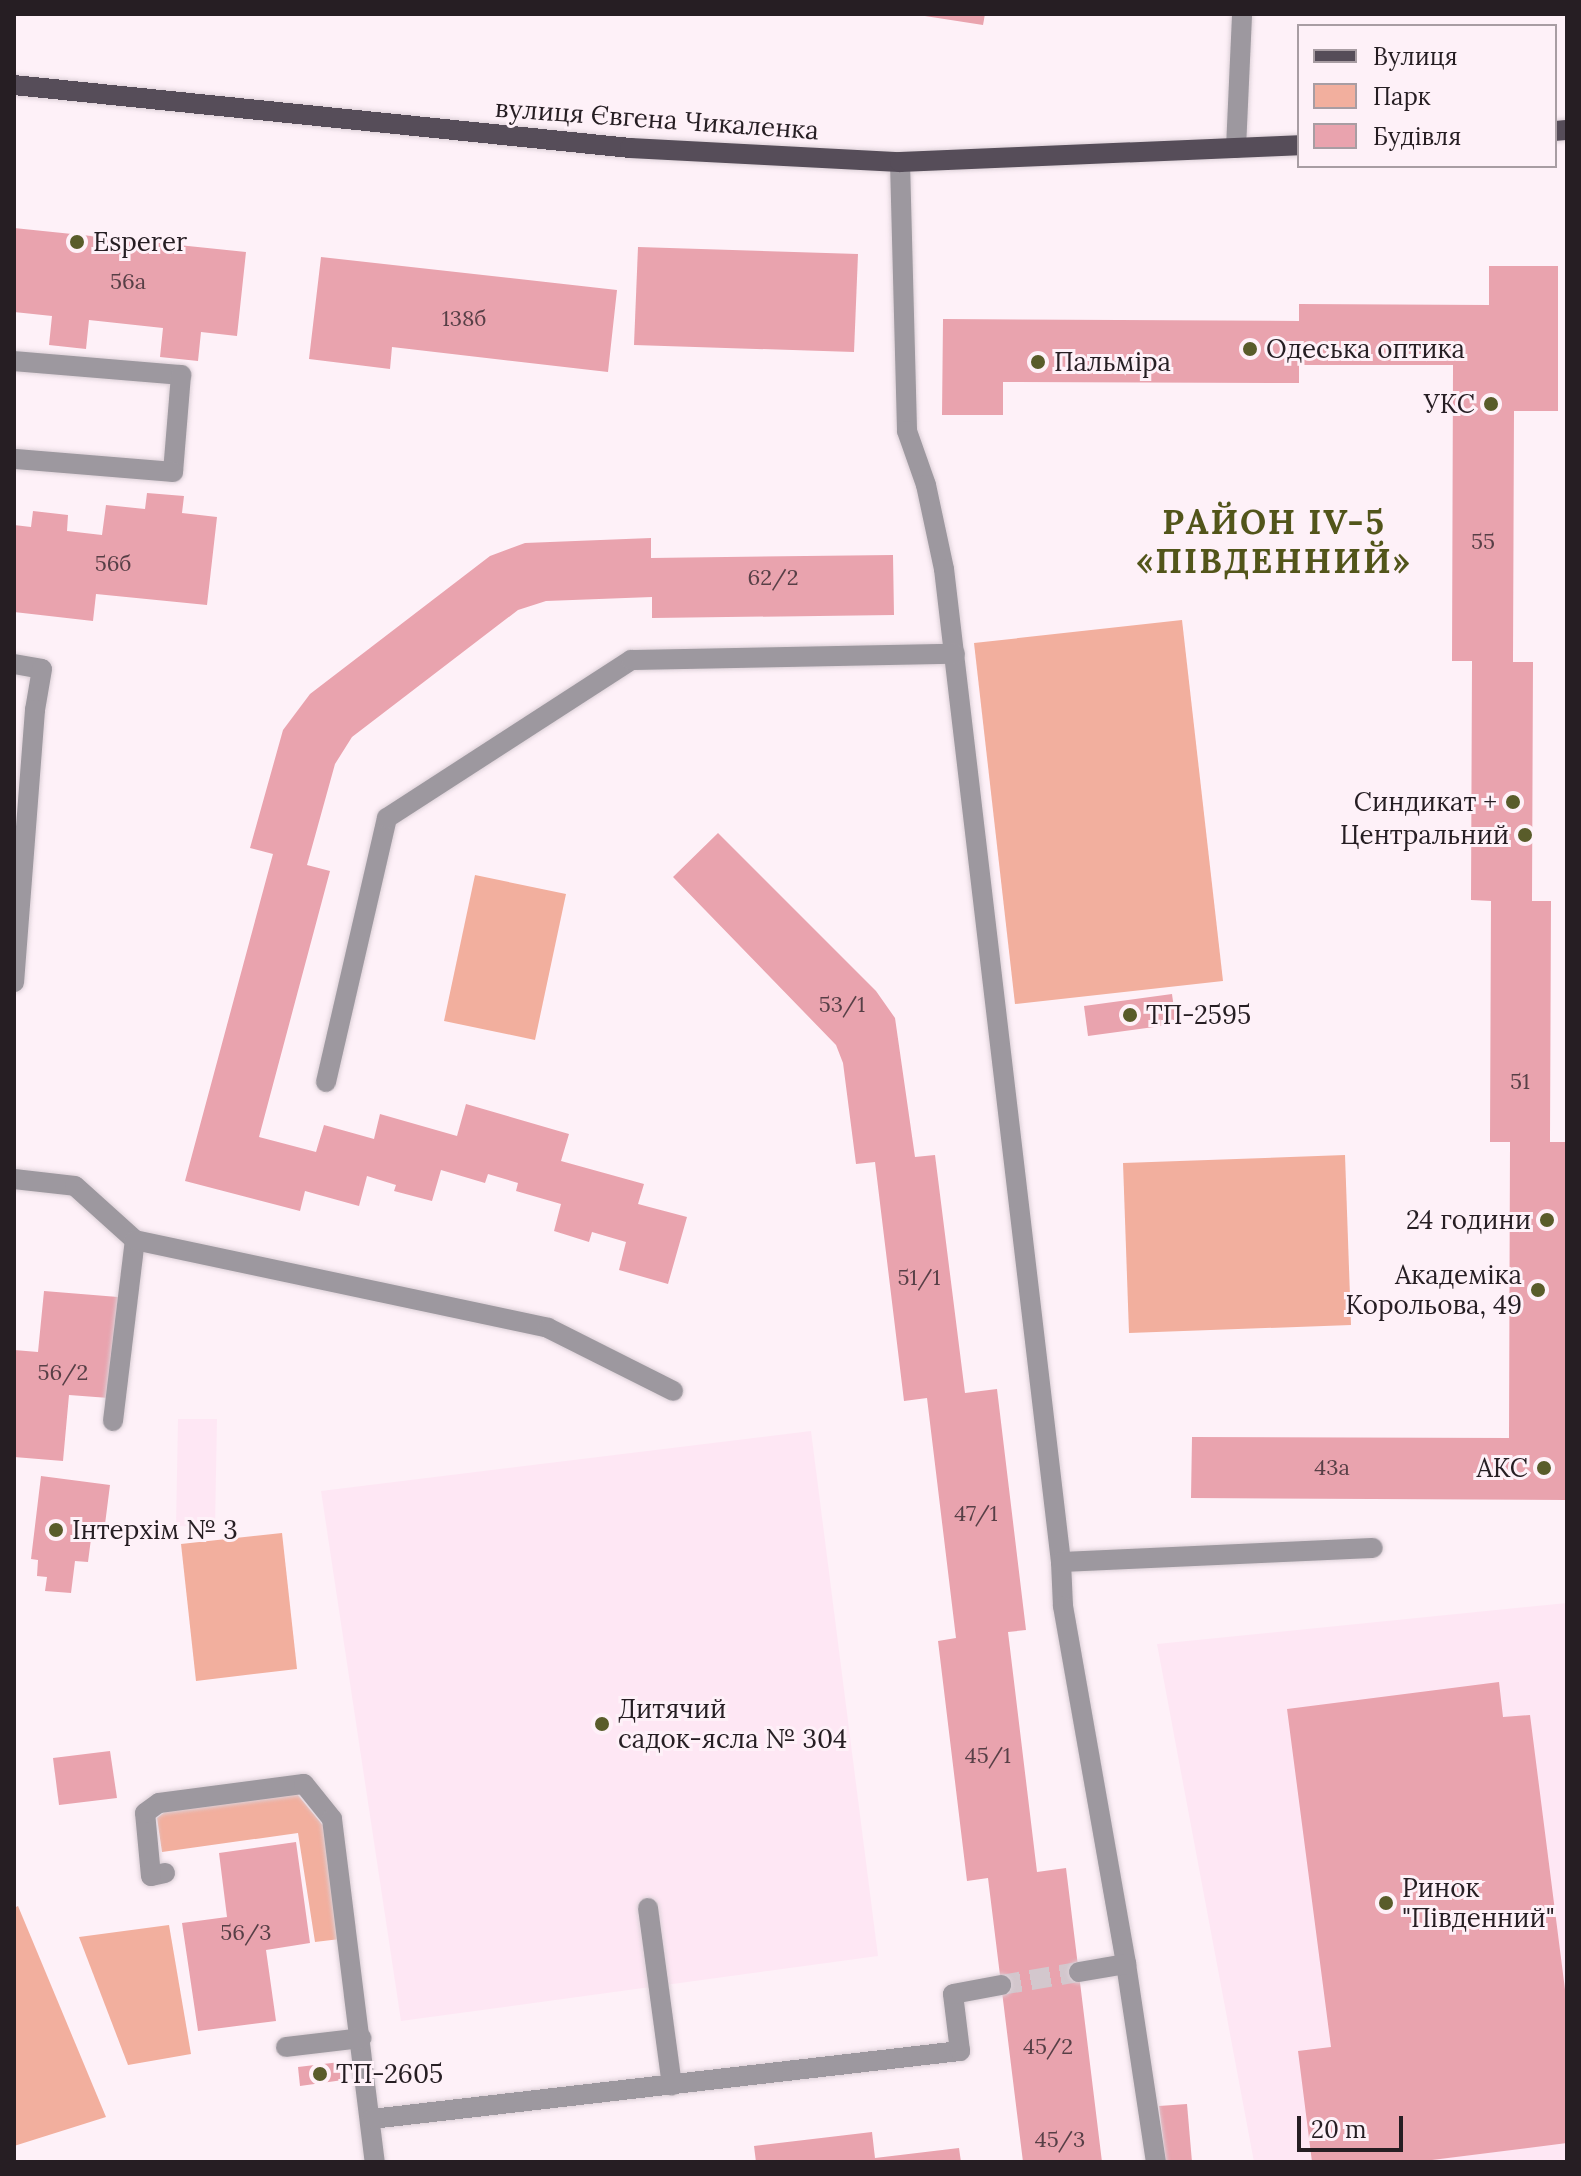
<!DOCTYPE html>
<html>
<head>
<meta charset="utf-8">
<style>
  body { margin:0 }
  #map { position:relative; width:1581px; height:2176px; overflow:hidden; background:#fef1f8; font-family:Lora,serif }
  div>[style] { position:absolute }
  [style*='--x'] { left:calc(var(--x)*1px); top:calc(var(--y)*1px); width:calc(var(--w)*1px); rotate:calc(var(--a)*1deg) }
  .built>* { inset:0; background:#fee7f4 }
  .green>* { inset:0; background:#f2af9e }
  .building>* { inset:0; background:#e9a3ae }
  .minor-tunnel>* { height:20px; margin-top:-10px; transform-origin:0; background:repeating-linear-gradient(90deg,#d3c7cd 0 20px,transparent 0 30px) }
  .roads { filter:drop-shadow(0 0 2px #dbcfd6) drop-shadow(0 0 2px #dbcfd6) }
  .minor>* { height:20px; margin:-10px; padding:0 10px; transform-origin:10px; border-radius:10px; background:#9d989f }
  .major>* { height:20px; margin:-10px; padding:0 10px; transform-origin:10px; border-radius:10px; background:#564d59 }
  .dots>* { width:22px; height:22px; translate:-50% -50%; box-sizing:border-box; border:4px solid #fef1f8; border-radius:50% }
  span { translate:-50% -50%; white-space:nowrap; text-align:center; line-height:1.15; -webkit-text-stroke:6px #fef1f8; paint-order:stroke }
  .number-label { font-size:22px; color:#573f46 }
  .number-label span { -webkit-text-stroke-width:0 }
  .street-label { font-size:26px; color:#261e23 }
  .poi-label { font-size:26px; color:#261e23 }
  .left { translate:0 -50%; text-align:left }
  .right { translate:-100% -50%; text-align:right }
  .district-label { font-size:34px; color:#52551a; font-weight:700; letter-spacing:2px }
  .frame { position:absolute; inset:0; border:16px solid #261e23; pointer-events:none }
  .legend { position:absolute; left:1297px; top:24px; width:260px; height:144px; box-sizing:border-box; background:#fef1f8; border:2px solid #a89da3; margin:0; padding:10px 14px; list-style:none; font-size:24px; color:#261e23 }
  .legend li { display:flex; align-items:center; gap:16px; height:40px }
  .legend b { width:40px; border:2px solid #a89da3 }
  .scale { position:absolute; left:1297px; top:2116px; width:106px; height:36px; box-sizing:border-box; border:4px solid #261e23; border-top:0; padding-left:10px; font-size:24px; line-height:28px; white-space:nowrap; color:#261e23; -webkit-text-stroke:6px #fef1f8; paint-order:stroke }
</style>
</head>
<body>
<div id="map">
  <div class="built">
    <i style="clip-path:polygon(178px 1419px,217px 1419px,215px 1527px,176px 1526px)"></i>
    <i style="clip-path:polygon(811px 1431px,878px 1956px,401px 2021px,321px 1491px)"></i>
    <i style="clip-path:polygon(1567px 1603px,1567px 2162px,1254px 2162px,1157px 1644px)"></i>
  </div>
  <div class="green">
    <i style="clip-path:polygon(1182px 620px,1223px 981px,1015px 1004px,974px 643px)"></i>
    <i style="clip-path:polygon(475px 875px,566px 894px,535px 1040px,444px 1021px)"></i>
    <i style="clip-path:polygon(1345px 1155px,1351px 1325px,1129px 1333px,1123px 1163px)"></i>
    <i style="clip-path:polygon(282px 1533px,297px 1669px,196px 1681px,181px 1544px)"></i>
    <i style="clip-path:polygon(297px 1794px,325px 1828px,340px 1939px,315px 1942px,298px 1833px,162px 1852px,157px 1818px,166px 1811px)"></i>
    <i style="clip-path:polygon(18px 1906px,106px 2117px,14px 2146px,14px 1908px)"></i>
    <i style="clip-path:polygon(169px 1925px,191px 2054px,128px 2065px,79px 1937px)"></i>
  </div>
  <div class="building">
    <i style="clip-path:polygon(912px 14px,985px 14px,983px 25px)"></i>
    <i style="clip-path:polygon(14px 228px,246px 252px,237px 336px,201px 332px,198px 361px,160px 357px,163px 328px,89px 320px,86px 349px,49px 345px,52px 316px,14px 312px)"></i>
    <i style="clip-path:polygon(638px 247px,858px 254px,854px 352px,634px 345px)"></i>
    <i style="clip-path:polygon(321px 257px,617px 290px,608px 372px,392px 347px,390px 369px,309px 359px)"></i>
    <i style="clip-path:polygon(1489px 266px,1558px 266px,1558px 411px,1514px 411px,1513px 662px,1533px 662px,1532px 901px,1551px 901px,1550px 1142px,1567px 1142px,1567px 1500px,1191px 1498px,1192px 1437px,1509px 1438px,1510px 1142px,1490px 1142px,1491px 901px,1471px 900px,1472px 661px,1452px 661px,1453px 365px,1299px 365px,1299px 383px,1003px 382px,1003px 415px,942px 415px,943px 319px,1299px 321px,1299px 304px,1489px 305px)"></i>
    <i style="clip-path:polygon(147px 493px,184px 496px,182px 513px,217px 517px,207px 605px,96px 594px,93px 621px,14px 612px,14px 525px,31px 527px,33px 511px,68px 515px,67px 531px,102px 535px,106px 505px,145px 509px)"></i>
    <i style="clip-path:polygon(651px 538px,651px 558px,893px 555px,894px 615px,652px 618px,652px 597px,546px 601px,518px 610px,352px 737px,335px 764px,307px 865px,330px 871px,259px 1137px,316px 1152px,324px 1125px,374px 1139px,380px 1114px,457px 1136px,466px 1104px,569px 1134px,561px 1161px,644px 1184px,638px 1204px,687px 1217px,668px 1284px,619px 1270px,626px 1242px,592px 1232px,589px 1242px,554px 1231px,561px 1204px,516px 1191px,518px 1183px,488px 1174px,485px 1183px,441px 1170px,432px 1201px,394px 1191px,396px 1185px,367px 1176px,359px 1206px,305px 1191px,300px 1211px,185px 1181px,273px 854px,250px 848px,283px 730px,310px 694px,490px 556px,525px 543px)"></i>
    <i style="clip-path:polygon(718px 833px,876px 991px,895px 1018px,915px 1157px,935px 1155px,965px 1393px,997px 1389px,1026px 1630px,1008px 1632px,1037px 1872px,1066px 1868px,1102px 2162px,1023px 2162px,988px 1878px,967px 1881px,938px 1641px,956px 1638px,927px 1398px,904px 1401px,875px 1162px,856px 1164px,843px 1063px,836px 1045px,673px 877px)"></i>
    <i style="clip-path:polygon(1172px 994px,1176px 1024px,1088px 1036px,1084px 1006px)"></i>
    <i style="clip-path:polygon(44px 1291px,118px 1297px,109px 1398px,69px 1395px,63px 1461px,14px 1457px,14px 1350px,38px 1352px)"></i>
    <i style="clip-path:polygon(41px 1476px,110px 1485px,104px 1532px,92px 1531px,88px 1562px,75px 1561px,71px 1593px,45px 1591px,47px 1577px,37px 1576px,38px 1560px,31px 1559px)"></i>
    <i style="clip-path:polygon(1499px 1682px,1503px 1717px,1530px 1715px,1567px 2005px,1567px 2143px,1416px 2162px,1312px 2162px,1298px 2051px,1331px 2047px,1287px 1709px)"></i>
    <i style="clip-path:polygon(110px 1751px,117px 1798px,59px 1805px,53px 1758px)"></i>
    <i style="clip-path:polygon(296px 1842px,310px 1943px,266px 1950px,276px 2021px,198px 2031px,182px 1923px,227px 1917px,219px 1853px)"></i>
    <i style="clip-path:polygon(340px 2062px,343px 2080px,300px 2086px,298px 2067px)"></i>
    <i style="clip-path:polygon(1187px 2104px,1192px 2162px,1166px 2162px,1159px 2106px)"></i>
    <i style="clip-path:polygon(872px 2132px,875px 2158px,959px 2148px,961px 2162px,756px 2162px,754px 2146px)"></i>
  </div>
  <div class="minor-tunnel">
    <i style="--x:1001;--y:1985;--w:79;--a:-9.5"></i>
  </div>
  <div class="roads">
    <div class="minor">
      <i style="--x:1236;--y:148;--w:134;--a:-87.4"></i>
      <i style="--x:900;--y:162;--w:269;--a:88.5"></i>
      <i style="--x:907;--y:431;--w:57;--a:70.6"></i>
      <i style="--x:926;--y:485;--w:86;--a:77.9"></i>
      <i style="--x:944;--y:569;--w:1000;--a:83.28"></i>
      <i style="--x:1061;--y:1562;--w:44;--a:87.4"></i>
      <i style="--x:1063;--y:1606;--w:364;--a:80"></i>
      <i style="--x:1126;--y:1964;--w:200;--a:81.4"></i>
      <i style="--x:14;--y:361;--w:168;--a:4.8"></i>
      <i style="--x:181;--y:375;--w:97;--a:94.7"></i>
      <i style="--x:173;--y:472;--w:160;--a:-175.3"></i>
      <i style="--x:14;--y:664;--w:28;--a:10"></i>
      <i style="--x:42;--y:669;--w:42;--a:99.7"></i>
      <i style="--x:35;--y:710;--w:273;--a:94.4"></i>
      <i style="--x:326;--y:1082;--w:271;--a:-77"></i>
      <i style="--x:387;--y:818;--w:291;--a:-32.9"></i>
      <i style="--x:631;--y:660;--w:324;--a:-1.1"></i>
      <i style="--x:14;--y:1179;--w:61;--a:6.5"></i>
      <i style="--x:75;--y:1186;--w:81;--a:42"></i>
      <i style="--x:113;--y:1421;--w:182;--a:-83.1"></i>
      <i style="--x:135;--y:1240;--w:422;--a:12"></i>
      <i style="--x:548;--y:1328;--w:140;--a:26.7"></i>
      <i style="--x:1061;--y:1562;--w:312;--a:-2.6"></i>
      <i style="--x:165;--y:1873;--w:14;--a:168"></i>
      <i style="--x:151;--y:1876;--w:63;--a:-95.4"></i>
      <i style="--x:145;--y:1813;--w:17;--a:-36"></i>
      <i style="--x:159;--y:1803;--w:146;--a:-7.5"></i>
      <i style="--x:304;--y:1784;--w:45;--a:51.3"></i>
      <i style="--x:332;--y:1819;--w:346;--a:82.9"></i>
      <i style="--x:648;--y:1908;--w:179;--a:82.3"></i>
      <i style="--x:1079;--y:1972;--w:48;--a:-9.7"></i>
      <i style="--x:286;--y:2047;--w:76;--a:-6.8"></i>
      <i style="--x:372;--y:2119;--w:592;--a:-6.6"></i>
      <i style="--x:960;--y:2051;--w:57;--a:-97"></i>
      <i style="--x:953;--y:1994;--w:49;--a:-10.6"></i>
    </div>
    <div class="major">
      <i style="--x:14;--y:85;--w:619;--a:5.84"></i>
      <i style="--x:630;--y:148;--w:270;--a:3"></i>
      <i style="--x:900;--y:162;--w:399;--a:-2.4"></i>
      <i style="--x:1555;--y:131;--w:12;--a:-5"></i>
    </div>
  </div>
  <div class="dots">
    <i style="left:77px;top:242px;background:#595c2a"></i>
    <i style="left:1250px;top:349px;background:#595c2a"></i>
    <i style="left:1038px;top:362px;background:#595c2a"></i>
    <i style="left:1491px;top:404px;background:#595c2a"></i>
    <i style="left:1513px;top:802px;background:#595c2a"></i>
    <i style="left:1525px;top:835px;background:#595c2a"></i>
    <i style="left:1130px;top:1015px;background:#595c2a"></i>
    <i style="left:1547px;top:1220px;background:#595c2a"></i>
    <i style="left:1538px;top:1290px;background:#595c2a"></i>
    <i style="left:1544px;top:1468px;background:#595c2a"></i>
    <i style="left:56px;top:1530px;background:#595c2a"></i>
    <i style="left:602px;top:1724px;background:#595c2a"></i>
    <i style="left:1386px;top:1903px;background:#595c2a"></i>
    <i style="left:320px;top:2074px;background:#595c2a"></i>
  </div>
  <div class="number-label">
    <span style="left:128px;top:282px">56а</span>
    <span style="left:464px;top:319px">138б</span>
    <span style="left:1483px;top:542px">55</span>
    <span style="left:113px;top:564px">56б</span>
    <span style="left:773px;top:578px">62/2</span>
    <span style="left:842px;top:1005px">53/1</span>
    <span style="left:1520px;top:1082px">51</span>
    <span style="left:919px;top:1278px">51/1</span>
    <span style="left:63px;top:1373px">56/2</span>
    <span style="left:1332px;top:1468px">43а</span>
    <span style="left:976px;top:1514px">47/1</span>
    <span style="left:988px;top:1756px">45/1</span>
    <span style="left:246px;top:1933px">56/3</span>
    <span style="left:1048px;top:2047px">45/2</span>
    <span style="left:1060px;top:2140px">45/3</span>
  </div>
  <div class="street-label">
    <span style="left:657px;top:119px;rotate:4deg">вулиця Євгена Чикаленка</span>
  </div>
  <div class="poi-label">
    <span class="left" style="left:93px;top:242px">Esperer</span>
    <span class="left" style="left:1266px;top:349px">Одеська оптика</span>
    <span class="left" style="left:1054px;top:362px">Пальміра</span>
    <span class="right" style="left:1475px;top:404px">УКС</span>
    <span class="right" style="left:1497px;top:802px">Синдикат +</span>
    <span class="right" style="left:1509px;top:835px">Центральний</span>
    <span class="left" style="left:1146px;top:1015px">ТП-2595</span>
    <span class="right" style="left:1531px;top:1220px">24 години</span>
    <span class="right" style="left:1522px;top:1290px">Академіка<br>Корольова, 49</span>
    <span class="right" style="left:1528px;top:1468px">АКС</span>
    <span class="left" style="left:72px;top:1530px">Інтерхім № 3</span>
    <span class="left" style="left:618px;top:1724px">Дитячий<br>садок-ясла № 304</span>
    <span class="left" style="left:1402px;top:1903px">Ринок<br>"Південний"</span>
    <span class="left" style="left:336px;top:2074px">ТП-2605</span>
  </div>
  <div class="district-label">
    <span style="left:1274px;top:541px">РАЙОН IV-5<br>«ПІВДЕННИЙ»</span>
  </div>
  <div class="frame"></div>
  <ul class="legend">
  <li><b style="height:10px;background:#564d59"></b>Вулиця</li>
  <li><b style="height:22px;background:#f2af9e"></b>Парк</li>
  <li><b style="height:22px;background:#e9a3ae"></b>Будівля</li>
  </ul>
  <div class="scale">20 m</div>
</div>
</body>
</html>
